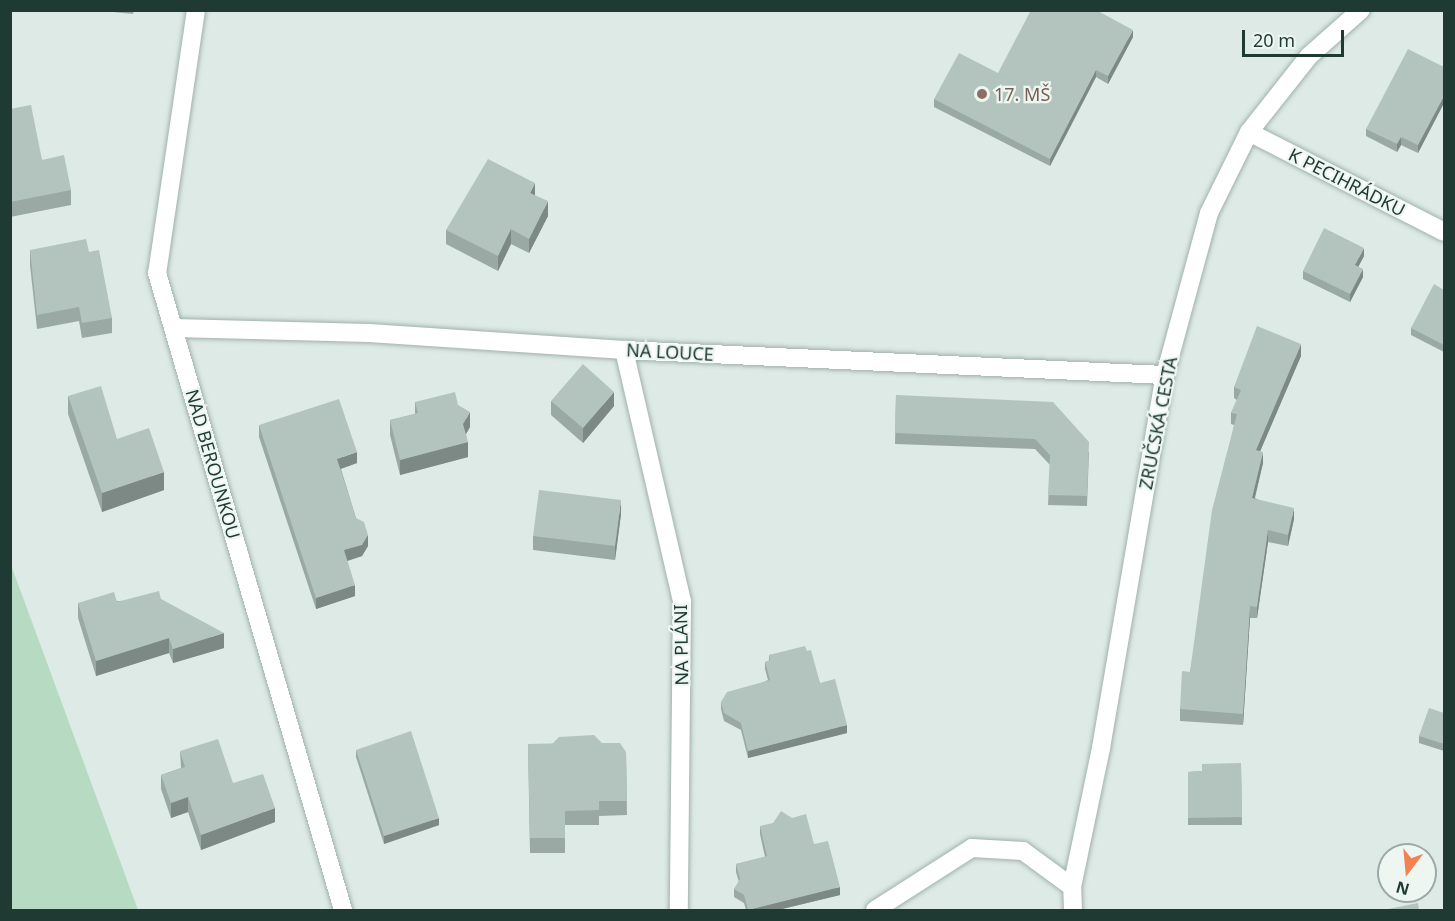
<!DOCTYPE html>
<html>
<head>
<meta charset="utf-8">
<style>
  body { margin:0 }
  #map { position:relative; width:1455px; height:921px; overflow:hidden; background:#ddeae5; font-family:"Noto Sans",sans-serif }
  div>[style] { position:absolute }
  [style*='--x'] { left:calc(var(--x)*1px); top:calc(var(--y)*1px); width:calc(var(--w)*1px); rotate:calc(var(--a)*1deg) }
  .green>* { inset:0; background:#b6dbc2 }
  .roads { filter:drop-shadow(0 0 2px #a0b1ac) drop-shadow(0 0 2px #a0b1ac) }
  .minor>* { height:18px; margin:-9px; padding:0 9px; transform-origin:9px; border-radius:9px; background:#fff }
  .wall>* { inset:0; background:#9aa9a3 }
  .shaded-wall>* { inset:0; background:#7d8985 }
  .building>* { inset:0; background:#b3c4be }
  .dots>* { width:16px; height:16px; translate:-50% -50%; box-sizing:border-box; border:3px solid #eef6f2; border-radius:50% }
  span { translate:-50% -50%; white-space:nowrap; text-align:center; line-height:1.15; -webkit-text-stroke:4.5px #eef6f2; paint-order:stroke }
  .education-label { font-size:18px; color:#785e54 }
  .left { translate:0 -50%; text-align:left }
  .street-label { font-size:18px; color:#1f3933 }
  .frame { position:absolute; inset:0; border:12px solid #1f3933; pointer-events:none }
  .north { position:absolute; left:1377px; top:843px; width:60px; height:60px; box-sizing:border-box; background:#eef6f2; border:2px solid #9baaa6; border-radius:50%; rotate:196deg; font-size:16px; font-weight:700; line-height:24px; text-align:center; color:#1f3933 }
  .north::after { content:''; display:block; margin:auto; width:21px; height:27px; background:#f38152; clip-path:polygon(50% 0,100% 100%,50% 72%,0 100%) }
  .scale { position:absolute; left:1242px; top:30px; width:102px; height:27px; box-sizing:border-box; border:3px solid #1f3933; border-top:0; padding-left:8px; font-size:18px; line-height:21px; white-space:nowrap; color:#1f3933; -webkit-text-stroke:4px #eef6f2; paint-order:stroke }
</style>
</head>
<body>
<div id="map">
  <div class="green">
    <i style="clip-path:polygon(10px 565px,11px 565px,138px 910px,11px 910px)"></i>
  </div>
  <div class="roads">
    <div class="minor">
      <i style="--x:196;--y:10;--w:266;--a:98.4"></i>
      <i style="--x:157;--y:273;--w:664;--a:73.72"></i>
      <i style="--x:1249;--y:132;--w:219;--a:27.1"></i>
      <i style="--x:174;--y:328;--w:195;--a:1.5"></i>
      <i style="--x:369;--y:333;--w:256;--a:3.8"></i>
      <i style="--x:624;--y:350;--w:542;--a:2.65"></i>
      <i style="--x:624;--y:350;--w:258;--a:77"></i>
      <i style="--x:682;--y:601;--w:309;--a:90.6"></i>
      <i style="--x:875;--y:910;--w:115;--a:-32.6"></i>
      <i style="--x:972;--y:848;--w:51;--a:3.4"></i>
      <i style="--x:1023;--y:851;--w:61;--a:36.3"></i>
      <i style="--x:1073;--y:910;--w:23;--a:-92"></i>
      <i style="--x:1072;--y:887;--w:142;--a:-78.2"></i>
      <i style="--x:1101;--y:748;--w:378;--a:-80.3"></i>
      <i style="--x:1165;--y:375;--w:168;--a:-74.8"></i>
      <i style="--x:1209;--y:213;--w:90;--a:-63.7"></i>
      <i style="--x:1249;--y:132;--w:97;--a:-51.7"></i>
      <i style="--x:1309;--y:56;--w:69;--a:-41.5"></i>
    </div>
  </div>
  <div class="wall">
    <i style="clip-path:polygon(93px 10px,134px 10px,133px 14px)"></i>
    <i style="clip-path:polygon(1133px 37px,1108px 84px,1096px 77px,1050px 166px,934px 107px,934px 99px,998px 73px)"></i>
    <i style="clip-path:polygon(1444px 67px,1444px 103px,1418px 153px,1401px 145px,1397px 152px,1366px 136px,1366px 129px)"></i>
    <i style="clip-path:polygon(10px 109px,42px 160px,71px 190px,71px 205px,10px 217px)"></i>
    <i style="clip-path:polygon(535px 195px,548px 216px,529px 253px,511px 244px,498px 271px,446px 244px,446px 230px)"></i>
    <i style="clip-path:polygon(30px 250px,89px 252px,112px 318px,112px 333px,82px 338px,79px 321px,37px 329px,30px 265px)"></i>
    <i style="clip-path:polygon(1364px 256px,1358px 267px,1363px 277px,1350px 302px,1303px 279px,1303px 271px)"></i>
    <i style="clip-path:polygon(1444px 290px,1444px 352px,1411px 335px,1411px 328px)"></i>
    <i style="clip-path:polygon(1301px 356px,1260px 451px,1263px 463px,1255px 498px,1294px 519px,1288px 546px,1268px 542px,1257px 618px,1250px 618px,1243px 725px,1180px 721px,1180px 709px,1190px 672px,1234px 425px,1231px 424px,1231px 413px,1237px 400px,1234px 398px,1234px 387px)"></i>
    <i style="clip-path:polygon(896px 395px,1089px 452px,1087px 506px,1048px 505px,1050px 465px,1035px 449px,895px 444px)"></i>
    <i style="clip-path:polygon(68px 396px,117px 439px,164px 490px,102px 512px,68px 414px)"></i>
    <i style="clip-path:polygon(551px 401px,614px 406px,583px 443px,551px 415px)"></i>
    <i style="clip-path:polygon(415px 402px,458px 405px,470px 427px,466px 434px,468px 457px,400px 475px,390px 435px,390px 420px,415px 414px)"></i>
    <i style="clip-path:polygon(259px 425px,357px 463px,341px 469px,356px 518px,368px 546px,362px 556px,347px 561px,355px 596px,316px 609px,259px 437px)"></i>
    <i style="clip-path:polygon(621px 514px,615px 560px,533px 550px,533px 536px)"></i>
    <i style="clip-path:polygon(161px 599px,224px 648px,173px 663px,169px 653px,96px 676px,78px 618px,78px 603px)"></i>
    <i style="clip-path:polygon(807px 651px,820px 683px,847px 733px,748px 758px,741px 730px,724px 721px,721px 709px,721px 702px,768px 680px,765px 669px,765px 662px,769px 661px,769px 655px)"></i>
    <i style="clip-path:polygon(1444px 713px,1444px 751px,1419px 743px,1419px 736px)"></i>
    <i style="clip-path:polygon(602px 743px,626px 752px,627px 815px,599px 816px,599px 825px,565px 825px,565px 853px,530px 853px,528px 744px)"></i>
    <i style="clip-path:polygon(356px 750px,439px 825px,384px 844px,356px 757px)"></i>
    <i style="clip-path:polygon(180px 751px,233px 783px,275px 822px,201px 850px,188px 812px,171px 818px,161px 789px,161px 775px,181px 768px)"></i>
    <i style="clip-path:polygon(1241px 763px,1242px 825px,1188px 825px,1188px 772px,1202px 771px)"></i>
    <i style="clip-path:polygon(760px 826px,814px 844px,840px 895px,778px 910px,746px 910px,744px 903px,734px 897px,734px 889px,739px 882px,736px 872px,736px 864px,765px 857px,760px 834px)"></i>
  </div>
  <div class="shaded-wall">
    <i style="clip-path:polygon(1133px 30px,1133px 37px,1108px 84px,1108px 76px)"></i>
    <i style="clip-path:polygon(1096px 70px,1096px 77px,1050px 166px,1050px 159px)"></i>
    <i style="clip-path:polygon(1444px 96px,1444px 103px,1418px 153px,1418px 145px)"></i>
    <i style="clip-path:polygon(1401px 137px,1401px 145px,1397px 152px,1397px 144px)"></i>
    <i style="clip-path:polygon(535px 183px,535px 197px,530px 193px)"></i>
    <i style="clip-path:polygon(548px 201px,548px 216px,529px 253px,529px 239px)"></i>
    <i style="clip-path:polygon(511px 229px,511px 244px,498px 271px,498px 256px)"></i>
    <i style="clip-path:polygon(1364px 248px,1364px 256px,1355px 273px,1355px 265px)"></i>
    <i style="clip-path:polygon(1363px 269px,1363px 277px,1350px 302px,1350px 294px)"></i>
    <i style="clip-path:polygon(1301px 344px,1301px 356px,1256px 461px,1256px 450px)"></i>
    <i style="clip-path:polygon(614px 392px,614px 406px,583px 443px,583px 428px)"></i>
    <i style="clip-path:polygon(470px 412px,470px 427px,463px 439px,463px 424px)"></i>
    <i style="clip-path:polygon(468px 442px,468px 457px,400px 475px,400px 460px)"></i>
    <i style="clip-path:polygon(357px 452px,357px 463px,337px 470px,337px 459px)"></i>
    <i style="clip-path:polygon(1263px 452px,1263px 463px,1252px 509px,1252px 498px)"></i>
    <i style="clip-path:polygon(164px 472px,164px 490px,102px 512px,102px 493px)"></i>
    <i style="clip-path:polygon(621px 500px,621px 514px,615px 560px,615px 546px)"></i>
    <i style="clip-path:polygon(1294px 508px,1294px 519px,1288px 546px,1288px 535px)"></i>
    <i style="clip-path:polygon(1268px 530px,1268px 542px,1257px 618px,1257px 607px)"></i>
    <i style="clip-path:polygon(368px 535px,368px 546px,362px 556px,344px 562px,344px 550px)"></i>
    <i style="clip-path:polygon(355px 585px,355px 596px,316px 609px,316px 598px)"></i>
    <i style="clip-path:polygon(1250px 606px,1250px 618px,1243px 725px,1243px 714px)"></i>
    <i style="clip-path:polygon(224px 633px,224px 648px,173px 663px,173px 649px)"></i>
    <i style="clip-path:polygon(169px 638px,169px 653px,96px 676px,96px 661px)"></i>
    <i style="clip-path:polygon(847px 725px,847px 733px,748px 758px,748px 751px)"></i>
    <i style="clip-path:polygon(188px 797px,188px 812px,171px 818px,171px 803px)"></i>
    <i style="clip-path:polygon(275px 808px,275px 822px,201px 850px,201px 835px)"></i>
    <i style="clip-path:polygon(439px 818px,439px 825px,384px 844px,384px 836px)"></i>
    <i style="clip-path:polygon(840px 887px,840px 895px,778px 910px,748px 910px)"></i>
  </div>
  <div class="building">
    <i style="clip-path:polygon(1031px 10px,1096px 10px,1133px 30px,1108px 76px,1096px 70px,1050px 159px,934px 99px,959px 53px,998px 73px)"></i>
    <i style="clip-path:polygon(1408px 49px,1444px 67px,1444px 96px,1418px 145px,1401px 137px,1397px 144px,1366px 129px)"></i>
    <i style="clip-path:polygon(31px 105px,42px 160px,64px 155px,71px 190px,10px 202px,10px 109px)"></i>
    <i style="clip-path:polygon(488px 159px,535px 183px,530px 193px,548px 201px,529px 239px,511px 229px,498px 256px,446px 230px)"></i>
    <i style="clip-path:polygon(1324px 228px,1364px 248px,1355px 265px,1363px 269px,1350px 294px,1303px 271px)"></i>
    <i style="clip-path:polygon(86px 239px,89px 252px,99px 250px,112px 318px,82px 323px,79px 307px,37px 315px,30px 250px)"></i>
    <i style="clip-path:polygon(1434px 284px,1444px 290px,1444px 345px,1411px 328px)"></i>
    <i style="clip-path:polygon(1257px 326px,1301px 344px,1256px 450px,1263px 452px,1252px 498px,1294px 508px,1288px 535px,1268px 530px,1257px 607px,1250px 606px,1243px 714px,1180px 709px,1182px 671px,1190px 672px,1212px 510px,1237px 414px,1231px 413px,1241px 390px,1234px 387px)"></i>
    <i style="clip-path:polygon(583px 364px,614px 392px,583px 428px,551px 401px)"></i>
    <i style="clip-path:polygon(101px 386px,117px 439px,149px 428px,164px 472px,102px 493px,68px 396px)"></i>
    <i style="clip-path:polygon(455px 392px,458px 405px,470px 412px,463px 424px,468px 442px,400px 460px,390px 420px,418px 413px,415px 402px)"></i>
    <i style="clip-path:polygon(896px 395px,1053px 402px,1089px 442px,1087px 496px,1048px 495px,1050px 455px,1035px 439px,895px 433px)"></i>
    <i style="clip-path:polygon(339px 399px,357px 452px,337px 459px,356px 518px,364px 522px,368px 535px,362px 545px,344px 550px,355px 585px,316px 598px,259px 425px)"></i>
    <i style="clip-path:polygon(539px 490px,621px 500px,615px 546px,533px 536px)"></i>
    <i style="clip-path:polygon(159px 591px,161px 599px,224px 633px,173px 649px,169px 638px,96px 661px,78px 603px,114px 592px,117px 602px)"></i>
    <i style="clip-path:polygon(805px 646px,807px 651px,811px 650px,820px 683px,835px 679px,847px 725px,748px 751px,741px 723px,724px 713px,721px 702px,727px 692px,770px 680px,765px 662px,770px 660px,769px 655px)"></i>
    <i style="clip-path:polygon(1429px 708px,1444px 713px,1444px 744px,1419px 736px)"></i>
    <i style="clip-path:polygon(411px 731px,439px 818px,384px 836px,356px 750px)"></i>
    <i style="clip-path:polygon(594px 735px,602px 743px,620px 743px,626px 752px,627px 801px,599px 801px,599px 810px,565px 811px,565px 838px,530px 838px,528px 744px,552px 744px,559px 737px)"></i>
    <i style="clip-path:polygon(218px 739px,233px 783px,263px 774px,275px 808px,201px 835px,188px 797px,171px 803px,161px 775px,185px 767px,180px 751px)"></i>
    <i style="clip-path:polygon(1241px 763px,1242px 817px,1188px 818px,1188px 772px,1202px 771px,1202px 764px)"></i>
    <i style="clip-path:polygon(781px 811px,792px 818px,806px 814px,814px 844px,828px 841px,840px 887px,748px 910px,744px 895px,734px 889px,740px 879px,736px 864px,767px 856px,760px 826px,773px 823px)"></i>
    <i style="clip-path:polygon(1418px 903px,1419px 910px,1383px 910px)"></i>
  </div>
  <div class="dots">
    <i style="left:982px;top:94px;background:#8d6e63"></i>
  </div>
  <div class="education-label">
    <span class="left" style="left:994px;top:94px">17. MŠ</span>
  </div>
  <div class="street-label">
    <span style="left:1347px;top:182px;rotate:27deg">K PECIHRÁDKU</span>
    <span style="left:670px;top:352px;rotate:3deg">NA LOUCE</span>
    <span style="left:1158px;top:423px;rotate:-79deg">ZRUČSKÁ CESTA</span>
    <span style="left:213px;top:464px;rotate:74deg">NAD BEROUNKOU</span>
    <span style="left:681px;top:645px;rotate:-91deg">NA PLÁNI</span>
  </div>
  <div class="frame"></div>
  <div class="north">N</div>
  <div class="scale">20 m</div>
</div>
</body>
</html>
